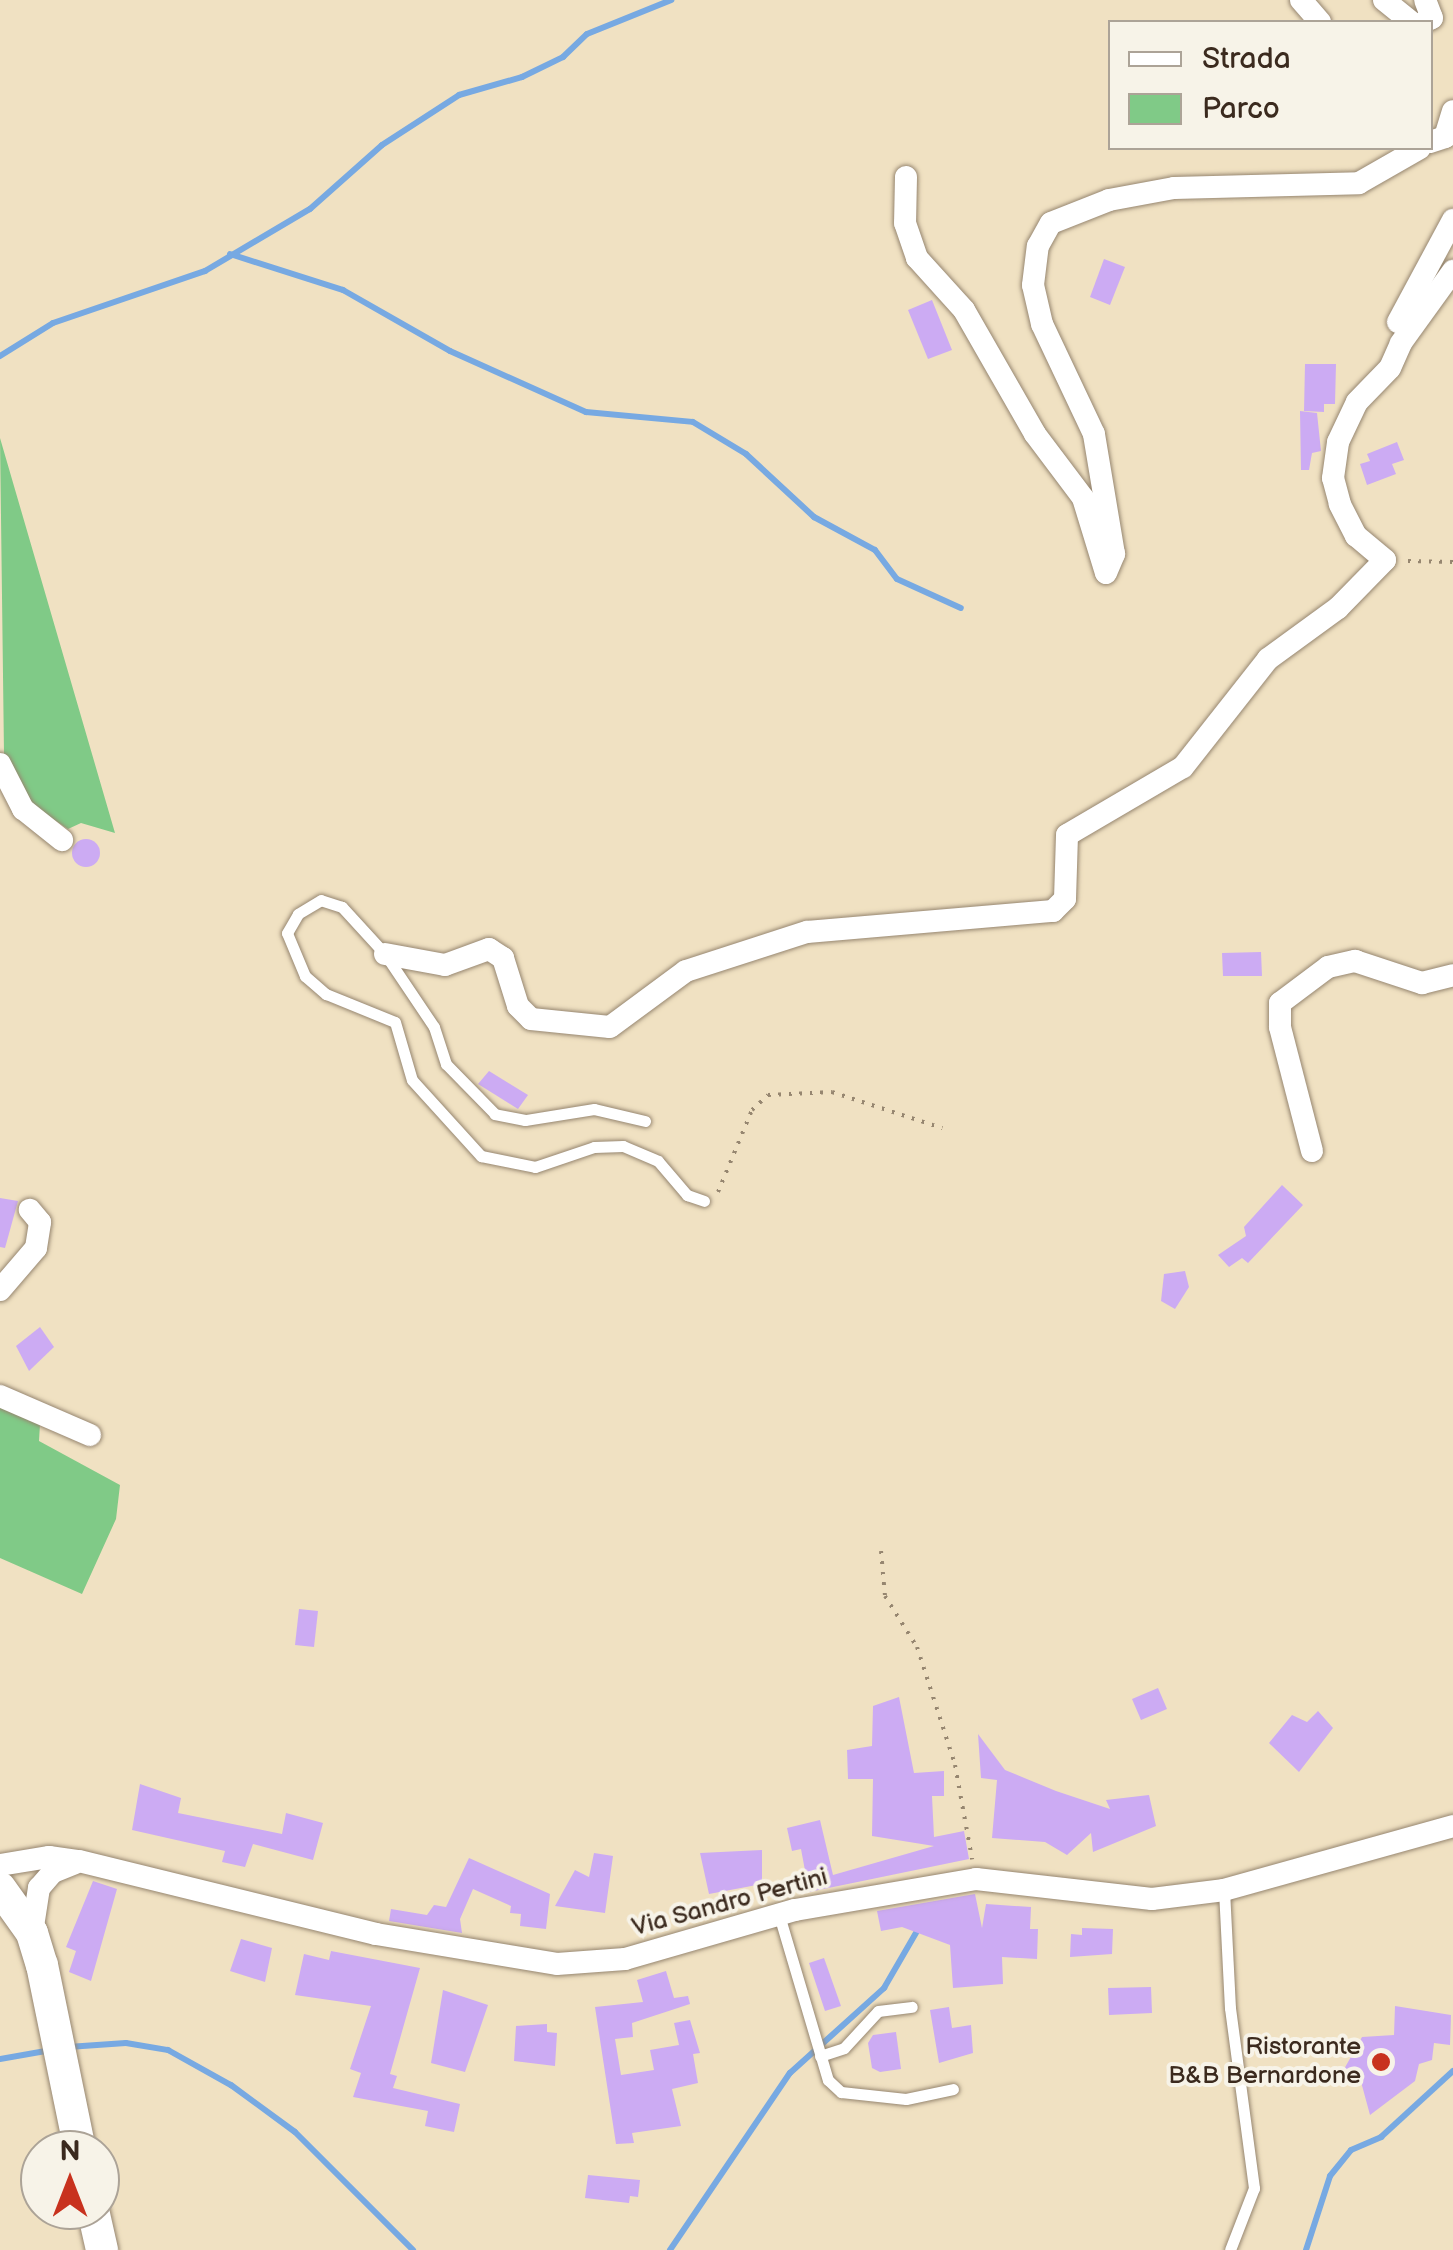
<!DOCTYPE html>
<html>
<head>
<meta charset="utf-8">
<style>
  body { margin:0 }
  #map { position:relative; width:1453px; height:2250px; overflow:hidden; background:#f0e1c2; font-family:"Balsamiq Sans",sans-serif }
  div>[style] { position:absolute }
  [style*='--x'] { left:calc(var(--x)*1px); top:calc(var(--y)*1px); width:calc(var(--w)*1px); rotate:calc(var(--a)*1deg) }
  .green>* { inset:0; background:#80ca87 }
  .stream>* { height:6px; margin:-3px; padding:0 3px; transform-origin:3px; border-radius:3px; background:#77a9e2 }
  .building>* { inset:0; background:#ccabf3 }
  .round { border-radius:50% }
  .path>* { height:4px; margin-top:-2px; transform-origin:0; background:repeating-linear-gradient(90deg,#968670 0 2.5px,transparent 0 10.5px) }
  .roads { filter:drop-shadow(0 0 2px #968670) drop-shadow(0 0 2px #968670) }
  .service>* { height:11px; margin:-5.5px; padding:0 5.5px; transform-origin:5.5px; border-radius:5.5px; background:#fff }
  .minor>* { height:22px; margin:-11px; padding:0 11px; transform-origin:11px; border-radius:11px; background:#fff }
  .secondary>* { height:32px; margin:-16px; padding:0 16px; transform-origin:16px; border-radius:16px; background:#fff }
  .dots>* { width:28px; height:28px; translate:-50% -50%; box-sizing:border-box; border:5px solid #f7f3e8; border-radius:50% }
  span { translate:-50% -50%; white-space:nowrap; text-align:center; line-height:1.15; -webkit-text-stroke:8px #f7f3e8; paint-order:stroke }
  .street-label { font-size:25px; color:#3b2a1e }
  .poi-label { font-size:25px; color:#3b2a1e }
  .right { translate:-100% -50%; text-align:right }
  .legend { position:absolute; left:1108px; top:20px; width:325px; height:130px; box-sizing:border-box; background:#f7f3e8; border:2px solid #aca397; margin:0; padding:12px 18px; list-style:none; font-size:30px; color:#3b2a1e }
  .legend li { display:flex; align-items:center; gap:20px; height:50px }
  .legend b { width:50px; border:2px solid #aca397 }
  .north { position:absolute; left:20px; top:2130px; width:100px; height:100px; box-sizing:border-box; background:#f7f3e8; border:2px solid #aca397; border-radius:50%; rotate:0deg; font-size:28px; font-weight:700; line-height:40px; text-align:center; color:#3b2a1e }
  .north::after { content:''; display:block; margin:auto; width:35px; height:45px; background:#c8321e; clip-path:polygon(50% 0,100% 100%,50% 72%,0 100%) }
</style>
</head>
<body>
<div id="map">
  <div class="green">
    <i style="clip-path:polygon(0 438px,115px 833px,81px 823px,68px 829px,29px 803px,4px 754px)"></i>
    <i style="clip-path:polygon(0 1406px,40px 1424px,39px 1441px,120px 1485px,116px 1519px,82px 1594px,0 1558px)"></i>
  </div>
  <div class="stream">
    <i style="--x:230;--y:254;--w:119;--a:17.7"></i>
    <i style="--x:343;--y:290;--w:123;--a:29.7"></i>
    <i style="--x:450;--y:351;--w:149;--a:24.2"></i>
    <i style="--x:586;--y:412;--w:107;--a:5.3"></i>
    <i style="--x:693;--y:422;--w:62;--a:31.1"></i>
    <i style="--x:746;--y:454;--w:93;--a:42.8"></i>
    <i style="--x:814;--y:517;--w:69;--a:28.4"></i>
    <i style="--x:875;--y:550;--w:36;--a:53"></i>
    <i style="--x:897;--y:579;--w:70;--a:24.4"></i>
    <i style="--x:0;--y:356;--w:62;--a:-31.9"></i>
    <i style="--x:53;--y:323;--w:161;--a:-18.9"></i>
    <i style="--x:205;--y:271;--w:122;--a:-30.6"></i>
    <i style="--x:310;--y:209;--w:96;--a:-41.6"></i>
    <i style="--x:382;--y:145;--w:92;--a:-33"></i>
    <i style="--x:459;--y:95;--w:66;--a:-15.9"></i>
    <i style="--x:522;--y:77;--w:46;--a:-26"></i>
    <i style="--x:563;--y:57;--w:33;--a:-44"></i>
    <i style="--x:587;--y:34;--w:91;--a:-22"></i>
    <i style="--x:68;--y:2047;--w:58;--a:-3.9"></i>
    <i style="--x:126;--y:2043;--w:43;--a:9.5"></i>
    <i style="--x:168;--y:2050;--w:72;--a:29.1"></i>
    <i style="--x:231;--y:2085;--w:79;--a:36.3"></i>
    <i style="--x:295;--y:2132;--w:167;--a:45"></i>
    <i style="--x:0;--y:2059;--w:52;--a:-10"></i>
    <i style="--x:670;--y:2250;--w:214;--a:-55.9"></i>
    <i style="--x:790;--y:2073;--w:127;--a:-42.1"></i>
    <i style="--x:884;--y:1988;--w:72;--a:-59.9"></i>
    <i style="--x:1306;--y:2250;--w:78;--a:-72"></i>
    <i style="--x:1330;--y:2176;--w:33;--a:-51"></i>
    <i style="--x:1351;--y:2150;--w:33;--a:-23"></i>
    <i style="--x:1381;--y:2137;--w:98;--a:-42.5"></i>
  </div>
  <div class="building">
    <i style="clip-path:polygon(1104px 259px,1125px 267px,1110px 305px,1090px 297px)"></i>
    <i style="clip-path:polygon(932px 300px,952px 350px,928px 359px,908px 310px)"></i>
    <i style="clip-path:polygon(1305px 364px,1336px 364px,1335px 404px,1324px 404px,1324px 412px,1304px 411px)"></i>
    <i style="clip-path:polygon(1300px 411px,1317px 413px,1321px 451px,1312px 453px,1309px 470px,1301px 470px)"></i>
    <i style="clip-path:polygon(1397px 442px,1404px 460px,1392px 464px,1396px 474px,1367px 485px,1360px 464px,1370px 461px,1367px 454px)"></i>
    <i class="round" style="left:72px;top:839px;width:28px;height:28px"></i>
    <i style="clip-path:polygon(1261px 952px,1262px 976px,1223px 976px,1222px 953px)"></i>
    <i style="clip-path:polygon(489px 1071px,528px 1095px,518px 1109px,478px 1084px)"></i>
    <i style="clip-path:polygon(1282px 1185px,1303px 1205px,1248px 1263px,1242px 1258px,1229px 1267px,1218px 1255px,1246px 1236px,1244px 1227px)"></i>
    <i style="clip-path:polygon(0 1198px,18px 1201px,5px 1248px,0 1247px)"></i>
    <i style="clip-path:polygon(1185px 1271px,1189px 1287px,1175px 1309px,1161px 1301px,1164px 1274px)"></i>
    <i style="clip-path:polygon(40px 1327px,54px 1347px,29px 1371px,16px 1346px)"></i>
    <i style="clip-path:polygon(299px 1609px,318px 1611px,314px 1647px,295px 1645px)"></i>
    <i style="clip-path:polygon(1158px 1688px,1167px 1709px,1141px 1720px,1132px 1699px)"></i>
    <i style="clip-path:polygon(899px 1697px,914px 1773px,944px 1771px,944px 1796px,932px 1796px,934px 1837px,964px 1831px,969px 1859px,809px 1892px,801px 1849px,792px 1851px,787px 1828px,820px 1820px,833px 1875px,934px 1846px,872px 1836px,873px 1779px,848px 1779px,847px 1750px,872px 1746px,873px 1706px)"></i>
    <i style="clip-path:polygon(1318px 1711px,1333px 1728px,1299px 1772px,1269px 1743px,1292px 1715px,1307px 1722px)"></i>
    <i style="clip-path:polygon(978px 1734px,1005px 1770px,1056px 1791px,1110px 1809px,1106px 1800px,1149px 1795px,1156px 1826px,1093px 1852px,1091px 1833px,1067px 1855px,1045px 1842px,992px 1838px,997px 1780px,981px 1778px)"></i>
    <i style="clip-path:polygon(140px 1784px,181px 1798px,178px 1813px,282px 1834px,286px 1813px,323px 1823px,313px 1860px,253px 1844px,245px 1867px,222px 1862px,225px 1851px,132px 1830px)"></i>
    <i style="clip-path:polygon(762px 1850px,762px 1884px,709px 1894px,700px 1853px)"></i>
    <i style="clip-path:polygon(594px 1853px,613px 1856px,605px 1913px,555px 1906px,575px 1870px,589px 1877px)"></i>
    <i style="clip-path:polygon(469px 1858px,550px 1894px,546px 1929px,520px 1926px,521px 1914px,510px 1913px,511px 1906px,473px 1889px,460px 1919px,462px 1933px,389px 1921px,391px 1909px,427px 1915px,434px 1905px,446px 1907px)"></i>
    <i style="clip-path:polygon(93px 1881px,117px 1889px,91px 1981px,69px 1972px,76px 1951px,66px 1947px)"></i>
    <i style="clip-path:polygon(975px 1894px,982px 1928px,986px 1904px,1031px 1907px,1030px 1929px,1038px 1929px,1037px 1959px,1002px 1957px,1003px 1984px,953px 1988px,950px 1945px,902px 1927px,881px 1931px,877px 1911px)"></i>
    <i style="clip-path:polygon(1082px 1928px,1113px 1929px,1112px 1954px,1070px 1957px,1071px 1934px,1082px 1935px)"></i>
    <i style="clip-path:polygon(241px 1939px,272px 1948px,265px 1982px,230px 1971px)"></i>
    <i style="clip-path:polygon(331px 1951px,420px 1968px,390px 2074px,397px 2076px,393px 2088px,460px 2104px,454px 2132px,425px 2126px,428px 2111px,353px 2097px,361px 2073px,350px 2069px,371px 2006px,295px 1995px,304px 1954px,329px 1960px)"></i>
    <i style="clip-path:polygon(824px 1958px,841px 2006px,825px 2011px,809px 1963px)"></i>
    <i style="clip-path:polygon(666px 1971px,674px 1998px,688px 1996px,690px 2004px,632px 2023px,633px 2037px,615px 2039px,621px 2075px,654px 2070px,650px 2050px,679px 2045px,674px 2023px,690px 2020px,700px 2053px,693px 2054px,698px 2083px,672px 2089px,681px 2126px,632px 2133px,634px 2143px,616px 2144px,595px 2007px,643px 2002px,637px 1980px)"></i>
    <i style="clip-path:polygon(1151px 1987px,1152px 2013px,1109px 2015px,1108px 1988px)"></i>
    <i style="clip-path:polygon(443px 1990px,488px 2005px,465px 2072px,431px 2063px)"></i>
    <i style="clip-path:polygon(1395px 2006px,1451px 2015px,1450px 2045px,1434px 2043px,1432px 2060px,1419px 2064px,1415px 2081px,1370px 2115px,1357px 2067px,1343px 2071px,1362px 2037px,1394px 2035px)"></i>
    <i style="clip-path:polygon(949px 2007px,952px 2028px,971px 2025px,973px 2053px,939px 2063px,930px 2010px)"></i>
    <i style="clip-path:polygon(547px 2024px,547px 2032px,557px 2033px,555px 2066px,514px 2061px,516px 2026px)"></i>
    <i style="clip-path:polygon(896px 2032px,901px 2069px,880px 2072px,872px 2068px,868px 2043px,873px 2035px)"></i>
    <i style="clip-path:polygon(588px 2175px,640px 2180px,638px 2197px,630px 2196px,629px 2203px,585px 2198px)"></i>
  </div>
  <div class="path">
    <i style="--x:1408;--y:561;--w:45;--a:1.3"></i>
    <i style="--x:718;--y:1192;--w:89;--a:-67.5"></i>
    <i style="--x:752;--y:1110;--w:22;--a:-43"></i>
    <i style="--x:768;--y:1095;--w:64;--a:-2.7"></i>
    <i style="--x:832;--y:1092;--w:116;--a:18.1"></i>
    <i style="--x:881;--y:1551;--w:45;--a:84.9"></i>
    <i style="--x:885;--y:1596;--w:60;--a:57.9"></i>
    <i style="--x:917;--y:1647;--w:124;--a:72.1"></i>
    <i style="--x:955;--y:1765;--w:96;--a:79.7"></i>
  </div>
  <div class="roads">
    <div class="service">
      <i style="--x:645;--y:1121;--w:52;--a:-166.8"></i>
      <i style="--x:594;--y:1109;--w:70;--a:170.9"></i>
      <i style="--x:525;--y:1120;--w:31;--a:-169"></i>
      <i style="--x:495;--y:1114;--w:70;--a:-134.4"></i>
      <i style="--x:446;--y:1064;--w:39;--a:-108"></i>
      <i style="--x:434;--y:1027;--w:88;--a:-123.9"></i>
      <i style="--x:385;--y:954;--w:64;--a:-132.5"></i>
      <i style="--x:342;--y:907;--w:22;--a:-162"></i>
      <i style="--x:321;--y:900;--w:27;--a:149"></i>
      <i style="--x:298;--y:914;--w:22;--a:120"></i>
      <i style="--x:287;--y:933;--w:47;--a:67.3"></i>
      <i style="--x:305;--y:976;--w:28;--a:41"></i>
      <i style="--x:326;--y:994;--w:74;--a:22.1"></i>
      <i style="--x:395;--y:1022;--w:60;--a:73.7"></i>
      <i style="--x:412;--y:1080;--w:103;--a:47.8"></i>
      <i style="--x:481;--y:1156;--w:55;--a:11.5"></i>
      <i style="--x:535;--y:1167;--w:62;--a:-18.7"></i>
      <i style="--x:594;--y:1147;--w:29;--a:-2"></i>
      <i style="--x:623;--y:1146;--w:38;--a:23"></i>
      <i style="--x:658;--y:1161;--w:45;--a:49.5"></i>
      <i style="--x:687;--y:1195;--w:18;--a:19"></i>
      <i style="--x:1224;--y:1890;--w:118;--a:87.1"></i>
      <i style="--x:1230;--y:2008;--w:182;--a:82.4"></i>
      <i style="--x:1254;--y:2188;--w:66;--a:111.2"></i>
      <i style="--x:779;--y:1915;--w:172;--a:73.5"></i>
      <i style="--x:828;--y:2080;--w:18;--a:43"></i>
      <i style="--x:841;--y:2092;--w:65;--a:6.1"></i>
      <i style="--x:906;--y:2099;--w:48;--a:-12"></i>
      <i style="--x:820;--y:2056;--w:25;--a:-18"></i>
      <i style="--x:844;--y:2048;--w:50;--a:-47.4"></i>
      <i style="--x:878;--y:2011;--w:34;--a:-7"></i>
    </div>
    <div class="minor">
      <i style="--x:1301;--y:0;--w:29;--a:49"></i>
      <i style="--x:1384;--y:0;--w:35;--a:39"></i>
      <i style="--x:1424;--y:22;--w:9;--a:-27"></i>
      <i style="--x:1432;--y:18;--w:19;--a:-111"></i>
      <i style="--x:1430;--y:142;--w:16;--a:-18"></i>
      <i style="--x:1445;--y:137;--w:27;--a:-73"></i>
      <i style="--x:906;--y:177;--w:46;--a:91.2"></i>
      <i style="--x:905;--y:223;--w:37;--a:71"></i>
      <i style="--x:917;--y:258;--w:70;--a:47.9"></i>
      <i style="--x:964;--y:310;--w:143;--a:60.2"></i>
      <i style="--x:1035;--y:434;--w:80;--a:53.1"></i>
      <i style="--x:1083;--y:498;--w:78;--a:73"></i>
      <i style="--x:1106;--y:573;--w:21;--a:-67"></i>
      <i style="--x:1114;--y:554;--w:122;--a:-99.5"></i>
      <i style="--x:1094;--y:434;--w:122;--a:-115.3"></i>
      <i style="--x:1042;--y:324;--w:40;--a:-103"></i>
      <i style="--x:1033;--y:285;--w:39;--a:-83"></i>
      <i style="--x:1038;--y:246;--w:26;--a:-61"></i>
      <i style="--x:1051;--y:223;--w:62;--a:-21.6"></i>
      <i style="--x:1109;--y:200;--w:66;--a:-10.5"></i>
      <i style="--x:1174;--y:188;--w:185;--a:-1.5"></i>
      <i style="--x:1359;--y:183;--w:70;--a:-29.8"></i>
      <i style="--x:1398;--y:322;--w:116;--a:-61.7"></i>
      <i style="--x:0;--y:764;--w:51;--a:62.9"></i>
      <i style="--x:23;--y:809;--w:50;--a:38.5"></i>
      <i style="--x:385;--y:954;--w:61;--a:10.4"></i>
      <i style="--x:445;--y:965;--w:47;--a:-20"></i>
      <i style="--x:489;--y:949;--w:17;--a:33"></i>
      <i style="--x:503;--y:958;--w:50;--a:72.6"></i>
      <i style="--x:518;--y:1006;--w:18;--a:45"></i>
      <i style="--x:531;--y:1019;--w:79;--a:5.8"></i>
      <i style="--x:610;--y:1027;--w:94;--a:-36.4"></i>
      <i style="--x:686;--y:971;--w:127;--a:-17.9"></i>
      <i style="--x:807;--y:932;--w:247;--a:-4.9"></i>
      <i style="--x:1053;--y:911;--w:17;--a:-45"></i>
      <i style="--x:1065;--y:899;--w:64;--a:-88.2"></i>
      <i style="--x:1067;--y:835;--w:134;--a:-30.4"></i>
      <i style="--x:1183;--y:767;--w:137;--a:-51.8"></i>
      <i style="--x:1268;--y:659;--w:87;--a:-36.1"></i>
      <i style="--x:1338;--y:608;--w:67;--a:-45.6"></i>
      <i style="--x:1385;--y:560;--w:38;--a:-140"></i>
      <i style="--x:1356;--y:536;--w:36;--a:-117"></i>
      <i style="--x:1340;--y:504;--w:27;--a:-105"></i>
      <i style="--x:1333;--y:478;--w:36;--a:-82"></i>
      <i style="--x:1338;--y:442;--w:44;--a:-64.6"></i>
      <i style="--x:1357;--y:402;--w:47;--a:-45.9"></i>
      <i style="--x:1390;--y:368;--w:27;--a:-66"></i>
      <i style="--x:1401;--y:343;--w:89;--a:-54.2"></i>
      <i style="--x:1312;--y:1151;--w:128;--a:-104.5"></i>
      <i style="--x:1280;--y:1027;--w:24;--a:-90"></i>
      <i style="--x:1280;--y:1003;--w:60;--a:-36.9"></i>
      <i style="--x:1328;--y:967;--w:28;--a:-13"></i>
      <i style="--x:1355;--y:961;--w:71;--a:18.2"></i>
      <i style="--x:1422;--y:983;--w:32;--a:-14"></i>
      <i style="--x:0;--y:1290;--w:55;--a:-49.4"></i>
      <i style="--x:36;--y:1248;--w:26;--a:-81"></i>
      <i style="--x:40;--y:1222;--w:16;--a:-130"></i>
      <i style="--x:0;--y:1396;--w:98;--a:23.4"></i>
      <i style="--x:0;--y:1865;--w:50;--a:-9.3"></i>
      <i style="--x:49;--y:1857;--w:30;--a:8"></i>
      <i style="--x:79;--y:1861;--w:306;--a:13.8"></i>
      <i style="--x:376;--y:1934;--w:183;--a:9.4"></i>
      <i style="--x:557;--y:1964;--w:68;--a:-4.2"></i>
      <i style="--x:625;--y:1959;--w:177;--a:-16.1"></i>
      <i style="--x:795;--y:1910;--w:184;--a:-9.7"></i>
      <i style="--x:976;--y:1879;--w:177;--a:6.5"></i>
      <i style="--x:1152;--y:1899;--w:73;--a:-7.1"></i>
      <i style="--x:1224;--y:1890;--w:238;--a:-15.6"></i>
      <i style="--x:32;--y:1933;--w:46;--a:-81.2"></i>
      <i style="--x:39;--y:1888;--w:21;--a:-49"></i>
      <i style="--x:53;--y:1872;--w:24;--a:-22"></i>
    </div>
    <div class="secondary">
      <i style="--x:0;--y:1888;--w:55;--a:54.6"></i>
      <i style="--x:32;--y:1933;--w:34;--a:73"></i>
      <i style="--x:42;--y:1965;--w:189;--a:78.4"></i>
      <i style="--x:93;--y:2210;--w:41;--a:77.3"></i>
    </div>
  </div>
  <div class="dots">
    <i style="left:1381px;top:2062px;background:#c8321e"></i>
  </div>
  <div class="street-label">
    <span style="left:730px;top:1903px;rotate:-15deg">Via Sandro Pertini</span>
  </div>
  <div class="poi-label">
    <span class="right" style="left:1361px;top:2062px">Ristorante<br>B&amp;B Bernardone</span>
  </div>
  <ul class="legend">
  <li><b style="height:12px;background:#fff"></b>Strada</li>
  <li><b style="height:28px;background:#80ca87"></b>Parco</li>
  </ul>
  <div class="north">N</div>
</div>
</body>
</html>
